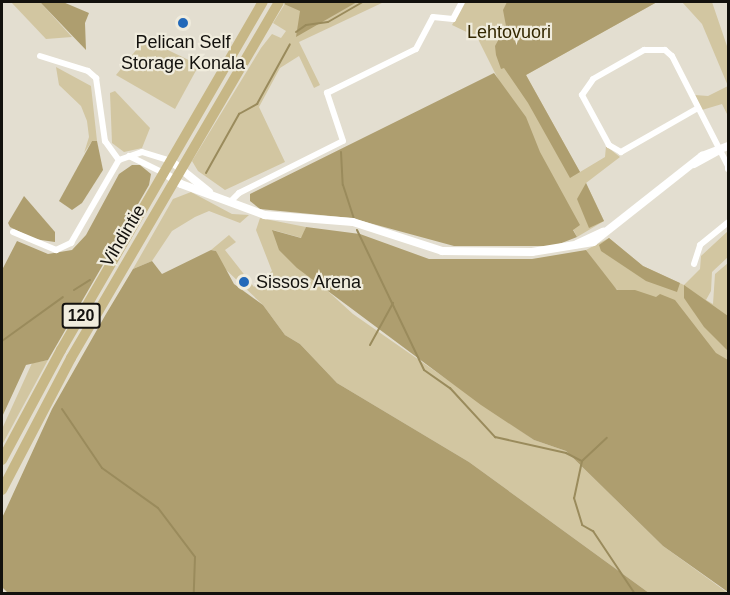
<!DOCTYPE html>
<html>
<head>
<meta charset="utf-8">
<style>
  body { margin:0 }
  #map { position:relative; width:730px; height:595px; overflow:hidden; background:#e3ded0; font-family:Helvetica,sans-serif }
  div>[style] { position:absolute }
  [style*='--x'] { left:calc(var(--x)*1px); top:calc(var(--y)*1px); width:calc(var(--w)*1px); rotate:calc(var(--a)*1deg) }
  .green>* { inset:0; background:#d2c6a1 }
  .forest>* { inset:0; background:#ae9e6f }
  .stream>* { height:2px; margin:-1px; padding:0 1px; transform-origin:1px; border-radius:1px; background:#9a8b5c }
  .minor>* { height:6px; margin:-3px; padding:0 3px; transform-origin:3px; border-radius:3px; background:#fff }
  .tertiary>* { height:8px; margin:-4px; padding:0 4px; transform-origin:4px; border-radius:4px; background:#fff }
  .primary>* { height:10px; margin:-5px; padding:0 5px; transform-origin:5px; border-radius:5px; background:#c7b786 }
  .dots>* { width:16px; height:16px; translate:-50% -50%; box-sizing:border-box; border:3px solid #f0ecdd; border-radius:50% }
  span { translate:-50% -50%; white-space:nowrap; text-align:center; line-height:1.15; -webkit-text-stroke:4.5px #f0ecdd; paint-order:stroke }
  .shield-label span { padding:2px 4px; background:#f0ecdd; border:2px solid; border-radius:4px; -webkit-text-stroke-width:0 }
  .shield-label { font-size:16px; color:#13110d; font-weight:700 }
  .park-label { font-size:18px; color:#332700 }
  .poi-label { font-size:18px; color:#13110d }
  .left { translate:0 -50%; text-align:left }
  .street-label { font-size:18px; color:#13110d }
  .frame { position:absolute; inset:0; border:3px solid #13110d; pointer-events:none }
</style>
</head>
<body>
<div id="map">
  <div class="green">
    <i style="clip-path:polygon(11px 2px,40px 2px,72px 37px,46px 39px)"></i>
    <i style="clip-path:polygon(286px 2px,384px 2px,299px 42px,320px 85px,314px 88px,299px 56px,280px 68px,259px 107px,285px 162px,225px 190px,198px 171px,192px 161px,261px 48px,272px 34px,281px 38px,286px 31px,273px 23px)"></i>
    <i style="clip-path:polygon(465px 2px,657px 2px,526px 75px,580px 172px,605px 157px,606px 146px,620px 157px,586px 183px,604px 221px,577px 237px,477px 37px,452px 25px)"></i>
    <i style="clip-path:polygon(682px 2px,712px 2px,728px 49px,728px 116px,722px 104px,702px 110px,695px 95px,708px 96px,728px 86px,702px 24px)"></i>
    <i style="clip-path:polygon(145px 39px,199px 65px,175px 109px,116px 75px)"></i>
    <i style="clip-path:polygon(56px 67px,91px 86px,97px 141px,92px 141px,84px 153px,89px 137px,87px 121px,81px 106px,59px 85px)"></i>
    <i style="clip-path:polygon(115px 91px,150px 128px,142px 148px,124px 152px,112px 143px,110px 93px)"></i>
    <i style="clip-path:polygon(191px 192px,232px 214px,249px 215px,240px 223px,209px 211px,195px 217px,172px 231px,152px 261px,133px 269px,173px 199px)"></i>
    <i style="clip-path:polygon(260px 218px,306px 227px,302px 238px,273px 230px,309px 274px,353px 314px,534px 440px,566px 451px,663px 546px,728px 593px,649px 593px,469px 462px,337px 383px,300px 344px,285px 335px,263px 305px,221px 265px,216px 251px,211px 250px,229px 235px,236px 242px,225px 250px,254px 287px,272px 271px,256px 230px)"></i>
    <i style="clip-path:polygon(728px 231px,728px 257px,712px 272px,711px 291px,706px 300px,713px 304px,715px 274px,728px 263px,728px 368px,633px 304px,611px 284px,586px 250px,609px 238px,643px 266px,684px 285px,700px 269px,701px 256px)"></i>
    <i style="clip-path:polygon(48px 360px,2px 445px,2px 429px,32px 363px)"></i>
  </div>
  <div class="forest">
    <i style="clip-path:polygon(40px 2px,63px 2px,89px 13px,85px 23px,86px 50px)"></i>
    <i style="clip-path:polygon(286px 2px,357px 2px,296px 37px,300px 11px,284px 4px)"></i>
    <i style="clip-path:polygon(507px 2px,657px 2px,526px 75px,580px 172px,570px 178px,528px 103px,504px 68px,501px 69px,496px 55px,495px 46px,506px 26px,503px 10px)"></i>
    <i style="clip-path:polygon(494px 73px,526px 117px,540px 152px,580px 225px,573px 230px,577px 237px,554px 246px,454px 246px,351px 218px,260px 209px,250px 201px,250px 194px)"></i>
    <i style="clip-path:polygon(92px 141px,97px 141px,103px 170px,82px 203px,72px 210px,59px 201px)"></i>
    <i style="clip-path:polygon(132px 165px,140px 165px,151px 174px,149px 185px,48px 360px,26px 365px,2px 417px,2px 270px,17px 241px,48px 254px,72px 250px,86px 235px,119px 174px)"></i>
    <i style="clip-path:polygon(586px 183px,604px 221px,589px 228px,577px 199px)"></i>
    <i style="clip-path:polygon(24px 196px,55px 232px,55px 242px,34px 239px,10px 227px,8px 223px)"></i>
    <i style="clip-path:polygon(306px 227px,360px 234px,429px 259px,532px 259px,586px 250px,617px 290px,635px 290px,656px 297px,660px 294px,675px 300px,716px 353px,728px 360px,728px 592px,663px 546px,566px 451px,534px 440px,481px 405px,297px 268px,279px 250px,272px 230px,301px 238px)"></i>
    <i style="clip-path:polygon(609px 238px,643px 266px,680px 283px,677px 292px,646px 281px,601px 251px,599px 245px)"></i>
    <i style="clip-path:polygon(211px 250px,216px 251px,234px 284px,263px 305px,285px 335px,300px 344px,337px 383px,469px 462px,649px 593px,8px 593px,2px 587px,2px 518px,52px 409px,106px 314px,133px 269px,152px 261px,162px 274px)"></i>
    <i style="clip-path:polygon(684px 285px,728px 316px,728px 351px,704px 327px,684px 298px)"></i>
  </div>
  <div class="stream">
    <i style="--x:296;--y:32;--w:12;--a:-35"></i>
    <i style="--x:306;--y:25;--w:22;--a:-8"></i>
    <i style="--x:328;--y:22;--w:39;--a:-30"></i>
    <i style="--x:341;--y:152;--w:33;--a:87"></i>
    <i style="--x:343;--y:185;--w:35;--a:72"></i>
    <i style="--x:206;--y:173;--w:68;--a:-60.8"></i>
    <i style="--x:239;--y:114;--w:21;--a:-29"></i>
    <i style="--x:257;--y:104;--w:68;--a:-61.2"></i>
    <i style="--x:357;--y:230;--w:155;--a:64.4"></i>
    <i style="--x:424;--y:370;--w:32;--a:35"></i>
    <i style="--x:450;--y:388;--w:67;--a:47.4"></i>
    <i style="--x:495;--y:437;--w:73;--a:12.7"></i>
    <i style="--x:566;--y:453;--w:18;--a:27"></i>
    <i style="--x:582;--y:461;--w:38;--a:102"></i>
    <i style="--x:574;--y:498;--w:28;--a:73"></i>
    <i style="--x:582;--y:525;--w:13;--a:29"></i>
    <i style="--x:593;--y:531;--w:76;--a:56.3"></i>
    <i style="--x:74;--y:290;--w:19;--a:-32"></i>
    <i style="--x:2;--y:341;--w:75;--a:-35.8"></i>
    <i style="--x:370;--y:345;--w:48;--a:-61.3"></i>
    <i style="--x:62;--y:409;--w:71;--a:55.9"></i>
    <i style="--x:102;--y:468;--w:69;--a:35.5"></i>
    <i style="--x:158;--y:508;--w:61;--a:52.9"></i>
    <i style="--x:195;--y:557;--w:37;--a:92"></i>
    <i style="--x:582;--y:461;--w:34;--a:-43"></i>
  </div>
  <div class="minor">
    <i style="--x:40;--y:56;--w:50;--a:17.4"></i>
    <i style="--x:88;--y:71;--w:11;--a:41"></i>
    <i style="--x:96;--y:78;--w:64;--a:81.9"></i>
    <i style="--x:105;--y:141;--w:24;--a:54"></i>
    <i style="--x:119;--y:160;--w:24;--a:-19"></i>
    <i style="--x:142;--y:152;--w:30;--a:17"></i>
    <i style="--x:698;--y:108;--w:89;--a:150.3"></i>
    <i style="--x:621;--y:152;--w:14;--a:-150"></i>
    <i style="--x:609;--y:145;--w:57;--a:-118.4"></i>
    <i style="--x:582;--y:95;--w:19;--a:-55"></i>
    <i style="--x:593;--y:79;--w:59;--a:-29.6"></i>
    <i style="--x:644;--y:50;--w:21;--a:0"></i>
    <i style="--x:665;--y:50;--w:9;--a:41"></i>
    <i style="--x:672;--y:56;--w:123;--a:63"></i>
    <i style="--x:728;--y:166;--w:3;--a:90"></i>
    <i style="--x:129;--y:156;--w:39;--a:26"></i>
    <i style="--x:230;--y:202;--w:13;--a:-45"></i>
    <i style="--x:239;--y:193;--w:116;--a:-26.6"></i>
    <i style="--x:343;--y:141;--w:51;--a:-108.4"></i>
    <i style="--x:327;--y:93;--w:99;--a:-26.3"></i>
    <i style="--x:416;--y:49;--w:36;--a:-62"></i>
    <i style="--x:433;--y:17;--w:20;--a:6"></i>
    <i style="--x:453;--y:19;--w:19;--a:-62"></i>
    <i style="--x:13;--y:232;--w:47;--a:22.7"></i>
    <i style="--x:56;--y:250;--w:17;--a:-25"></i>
    <i style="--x:71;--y:243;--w:96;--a:-60"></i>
    <i style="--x:694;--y:264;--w:20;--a:-72"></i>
    <i style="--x:700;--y:245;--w:36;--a:-39"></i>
  </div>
  <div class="tertiary">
    <i style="--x:171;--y:161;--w:49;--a:39.2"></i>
    <i style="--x:694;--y:164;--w:26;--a:-29"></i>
    <i style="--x:164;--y:173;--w:20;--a:33"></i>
    <i style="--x:181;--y:184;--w:90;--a:20.3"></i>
    <i style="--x:265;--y:215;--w:88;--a:4.5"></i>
    <i style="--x:353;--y:222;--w:94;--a:18"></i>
    <i style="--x:442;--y:251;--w:90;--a:0.6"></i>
    <i style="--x:532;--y:252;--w:62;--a:-9.3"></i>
    <i style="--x:593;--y:242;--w:139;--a:-38.3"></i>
    <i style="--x:702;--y:156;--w:28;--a:-21"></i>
    <i style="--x:577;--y:244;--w:29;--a:-25"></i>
  </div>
  <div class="primary">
    <i style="--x:2;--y:460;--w:125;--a:-61.8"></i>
    <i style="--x:61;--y:350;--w:402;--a:-59.9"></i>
    <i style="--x:2;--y:490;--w:149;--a:-62.4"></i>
    <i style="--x:71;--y:358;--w:412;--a:-59.7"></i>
  </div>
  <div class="dots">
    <i style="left:183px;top:23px;background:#2369b9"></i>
    <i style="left:244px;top:282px;background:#2369b9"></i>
  </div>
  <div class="shield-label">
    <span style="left:81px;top:316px">120</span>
  </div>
  <div class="park-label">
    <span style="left:509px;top:32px">Lehtovuori</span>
  </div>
  <div class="poi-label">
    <span style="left:183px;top:53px">Pelican Self<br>Storage Konala</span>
    <span class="left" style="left:256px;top:282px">Sissos Arena</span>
  </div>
  <div class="street-label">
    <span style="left:123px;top:236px;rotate:-59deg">Vihdintie</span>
  </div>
  <div class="frame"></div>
</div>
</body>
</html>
